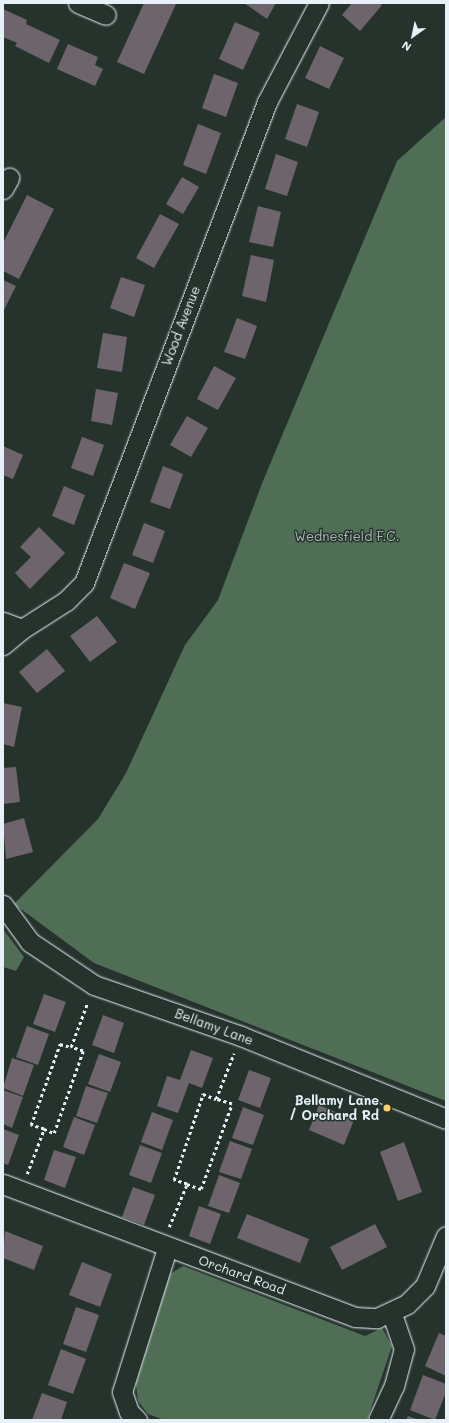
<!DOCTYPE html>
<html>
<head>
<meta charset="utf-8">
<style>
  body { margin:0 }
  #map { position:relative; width:449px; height:1423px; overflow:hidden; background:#26332d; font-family:Mali,sans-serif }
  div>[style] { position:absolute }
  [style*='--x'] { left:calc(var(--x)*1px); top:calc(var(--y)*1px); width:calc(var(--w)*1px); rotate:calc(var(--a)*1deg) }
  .green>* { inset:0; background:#506d56 }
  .building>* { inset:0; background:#6e656c }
  .path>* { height:2.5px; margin-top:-1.25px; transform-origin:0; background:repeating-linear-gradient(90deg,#e8f1f8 0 3px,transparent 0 6px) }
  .roads { filter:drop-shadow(0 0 1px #e8f1f8) drop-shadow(0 0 1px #e8f1f8) }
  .street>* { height:19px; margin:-9.5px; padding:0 9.5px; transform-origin:9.5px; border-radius:9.5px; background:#26332d }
  .dots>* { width:11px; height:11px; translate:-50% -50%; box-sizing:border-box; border:2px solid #26332d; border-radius:50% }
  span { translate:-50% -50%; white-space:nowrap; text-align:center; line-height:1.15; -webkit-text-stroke:3px #26332d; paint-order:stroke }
  .street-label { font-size:13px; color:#e8f1f8 }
  .park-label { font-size:13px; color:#abbcb7 }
  .poi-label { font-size:13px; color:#e8f1f8; font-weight:700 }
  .right { translate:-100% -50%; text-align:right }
  .frame { position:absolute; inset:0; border:4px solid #e8f1f8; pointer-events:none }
  .north { position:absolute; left:393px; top:16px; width:40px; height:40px; -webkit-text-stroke:3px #26332d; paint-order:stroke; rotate:213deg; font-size:11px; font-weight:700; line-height:16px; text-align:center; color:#e8f1f8 }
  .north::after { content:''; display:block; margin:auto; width:14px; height:18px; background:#e8f1f8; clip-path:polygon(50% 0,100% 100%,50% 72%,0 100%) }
</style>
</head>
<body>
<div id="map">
  <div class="green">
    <i style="clip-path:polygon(446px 117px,446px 1101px,94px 963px,14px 904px,98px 819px,126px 773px,185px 645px,218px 600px,263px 481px,397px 161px)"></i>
    <i style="clip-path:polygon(3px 929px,24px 957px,16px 971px,3px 967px)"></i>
    <i style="clip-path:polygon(183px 1266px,365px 1336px,382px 1328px,392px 1346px,367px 1420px,164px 1420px,148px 1414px,138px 1401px,136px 1384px,170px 1274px)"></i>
  </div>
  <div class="building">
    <i style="clip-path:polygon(144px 3px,176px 4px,144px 74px,117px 62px)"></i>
    <i style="clip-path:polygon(244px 3px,276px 3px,267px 19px)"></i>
    <i style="clip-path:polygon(352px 3px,379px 3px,382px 5px,360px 31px,342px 15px)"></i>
    <i style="clip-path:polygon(3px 9px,27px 20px,26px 24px,60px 40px,49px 63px,15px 46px,17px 43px,3px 37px)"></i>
    <i style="clip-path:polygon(235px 22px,260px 33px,243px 70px,219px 59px)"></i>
    <i style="clip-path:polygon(68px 44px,98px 57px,95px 65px,103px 69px,95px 86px,57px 69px)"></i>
    <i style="clip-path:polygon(320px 46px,344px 58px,329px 89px,305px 78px)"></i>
    <i style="clip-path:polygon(214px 74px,238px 83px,226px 117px,202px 108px)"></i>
    <i style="clip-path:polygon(297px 104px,319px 112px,307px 147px,285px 139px)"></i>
    <i style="clip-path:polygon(198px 124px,221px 133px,206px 174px,183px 165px)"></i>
    <i style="clip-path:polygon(276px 154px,298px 162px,287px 196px,265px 189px)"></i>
    <i style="clip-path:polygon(182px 177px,199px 187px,183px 214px,166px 204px)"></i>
    <i style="clip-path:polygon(27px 195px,54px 209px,19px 279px,3px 271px,3px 243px)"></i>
    <i style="clip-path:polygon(258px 206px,281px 212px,273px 247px,249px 242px)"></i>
    <i style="clip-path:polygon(160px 214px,179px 224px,154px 268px,136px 258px)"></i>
    <i style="clip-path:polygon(251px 255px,274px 260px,266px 302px,242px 296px)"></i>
    <i style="clip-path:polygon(121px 277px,145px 285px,134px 317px,110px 308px)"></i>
    <i style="clip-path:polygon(3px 280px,16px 286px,3px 312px)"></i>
    <i style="clip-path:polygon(237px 318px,257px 326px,245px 359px,224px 352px)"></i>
    <i style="clip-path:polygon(103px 333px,127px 337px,122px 372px,97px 368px)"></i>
    <i style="clip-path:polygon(214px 366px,236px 378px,218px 410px,197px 399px)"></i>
    <i style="clip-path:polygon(96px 389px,118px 393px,112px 425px,91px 421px)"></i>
    <i style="clip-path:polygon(187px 416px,208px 428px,191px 457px,170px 445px)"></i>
    <i style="clip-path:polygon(82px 437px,104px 445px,93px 476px,71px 468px)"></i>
    <i style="clip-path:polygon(3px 446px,23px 455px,13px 479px,3px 475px)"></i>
    <i style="clip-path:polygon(163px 466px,183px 474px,170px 509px,150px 502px)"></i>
    <i style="clip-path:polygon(64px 486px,85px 495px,74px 525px,52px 516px)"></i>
    <i style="clip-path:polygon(144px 523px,165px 531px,153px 563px,132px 555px)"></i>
    <i style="clip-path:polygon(39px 527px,65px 553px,30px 589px,15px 573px,31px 557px,20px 547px)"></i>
    <i style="clip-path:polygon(124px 563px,150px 573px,135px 609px,110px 598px)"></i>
    <i style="clip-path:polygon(97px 616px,117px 642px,90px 662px,70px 636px)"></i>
    <i style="clip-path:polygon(47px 649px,65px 671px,37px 693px,19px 672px)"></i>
    <i style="clip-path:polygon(3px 703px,22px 707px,14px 747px,3px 744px)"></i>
    <i style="clip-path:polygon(16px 767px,20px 802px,3px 804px,3px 768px)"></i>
    <i style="clip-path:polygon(24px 818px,33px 852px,6px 859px,3px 824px)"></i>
    <i style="clip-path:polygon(44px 994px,66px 1002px,55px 1032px,33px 1024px)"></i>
    <i style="clip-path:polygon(103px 1015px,124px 1023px,114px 1053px,92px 1045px)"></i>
    <i style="clip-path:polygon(27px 1026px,49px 1034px,38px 1065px,16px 1057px)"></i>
    <i style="clip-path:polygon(191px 1050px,213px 1058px,202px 1088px,189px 1083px,178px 1113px,157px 1106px,167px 1076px,180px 1080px)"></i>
    <i style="clip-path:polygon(99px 1054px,121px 1062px,110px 1092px,88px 1084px)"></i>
    <i style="clip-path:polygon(12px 1058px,34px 1065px,23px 1096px,3px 1088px)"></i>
    <i style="clip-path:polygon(249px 1070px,271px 1078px,260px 1108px,238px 1100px)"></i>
    <i style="clip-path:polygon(86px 1086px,108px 1093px,97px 1123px,76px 1116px)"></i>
    <i style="clip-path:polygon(3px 1090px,23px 1097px,12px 1128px,3px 1124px)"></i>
    <i style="clip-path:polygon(319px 1105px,354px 1120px,344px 1145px,309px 1130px)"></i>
    <i style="clip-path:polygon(243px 1107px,264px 1115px,253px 1145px,232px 1138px)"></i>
    <i style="clip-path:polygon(152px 1112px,173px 1120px,162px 1150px,141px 1142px)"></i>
    <i style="clip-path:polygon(74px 1117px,95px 1125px,84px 1155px,63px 1147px)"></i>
    <i style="clip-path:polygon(3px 1129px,19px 1135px,8px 1165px,3px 1163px)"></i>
    <i style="clip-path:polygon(230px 1141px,252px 1149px,241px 1179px,219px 1172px)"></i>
    <i style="clip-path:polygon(404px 1142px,422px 1192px,398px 1201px,380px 1152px)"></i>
    <i style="clip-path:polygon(140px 1145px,162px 1153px,151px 1183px,129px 1175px)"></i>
    <i style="clip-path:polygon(54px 1150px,76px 1157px,65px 1188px,44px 1180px)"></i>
    <i style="clip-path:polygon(219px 1175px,240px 1183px,229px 1213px,208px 1206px)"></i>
    <i style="clip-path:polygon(133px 1187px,155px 1195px,144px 1225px,122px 1217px)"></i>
    <i style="clip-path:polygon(199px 1206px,221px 1214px,210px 1244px,189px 1236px)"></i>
    <i style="clip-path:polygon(247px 1214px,309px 1239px,300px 1263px,237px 1238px)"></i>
    <i style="clip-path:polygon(375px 1224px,387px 1247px,342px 1270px,330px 1247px)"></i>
    <i style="clip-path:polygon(5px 1231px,43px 1246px,34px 1270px,3px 1258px)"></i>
    <i style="clip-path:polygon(82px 1262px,112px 1274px,100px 1307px,69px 1295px)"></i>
    <i style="clip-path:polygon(76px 1307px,99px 1315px,86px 1352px,63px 1344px)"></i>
    <i style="clip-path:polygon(439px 1333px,446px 1336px,446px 1376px,425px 1366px)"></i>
    <i style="clip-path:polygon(61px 1349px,86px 1359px,73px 1394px,48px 1385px)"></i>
    <i style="clip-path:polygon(423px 1375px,446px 1384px,446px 1392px,435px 1420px,410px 1410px)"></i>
    <i style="clip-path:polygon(42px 1393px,67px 1402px,61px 1420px,32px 1420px)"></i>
    <i style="clip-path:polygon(408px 1416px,419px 1420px,406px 1420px)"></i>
  </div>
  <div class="path">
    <i style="--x:44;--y:1129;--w:11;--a:22"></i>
    <i style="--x:54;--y:1133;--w:87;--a:-70.5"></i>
    <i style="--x:83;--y:1051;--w:13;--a:-162"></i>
    <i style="--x:27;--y:1174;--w:48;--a:-69.3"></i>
    <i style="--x:44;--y:1129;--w:14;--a:-163"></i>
    <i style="--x:31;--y:1125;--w:86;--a:-70.3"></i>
    <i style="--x:60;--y:1044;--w:11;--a:15"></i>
    <i style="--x:71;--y:1047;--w:46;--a:-69.6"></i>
    <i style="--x:187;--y:1184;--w:15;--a:20"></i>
    <i style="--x:201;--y:1189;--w:90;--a:-70"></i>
    <i style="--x:232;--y:1104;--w:17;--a:-163"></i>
    <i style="--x:169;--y:1227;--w:47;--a:-67.3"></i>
    <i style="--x:187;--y:1184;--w:14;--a:-163"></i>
    <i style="--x:174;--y:1180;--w:91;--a:-71.4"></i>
    <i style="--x:203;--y:1094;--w:14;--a:21"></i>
    <i style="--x:216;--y:1099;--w:49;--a:-68.6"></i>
  </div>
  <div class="roads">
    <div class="street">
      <i style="--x:78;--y:3;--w:30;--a:23"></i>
      <i style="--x:3;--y:189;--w:13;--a:-61"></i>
      <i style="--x:3;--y:622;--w:20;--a:20"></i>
      <i style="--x:22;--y:629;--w:25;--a:140"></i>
      <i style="--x:22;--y:629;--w:52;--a:-32.5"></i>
      <i style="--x:66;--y:601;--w:25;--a:-45"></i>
      <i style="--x:84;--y:583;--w:515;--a:-69.17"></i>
      <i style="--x:267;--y:102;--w:112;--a:-62.3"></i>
      <i style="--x:3;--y:905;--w:46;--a:53.9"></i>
      <i style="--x:30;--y:942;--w:77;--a:33.9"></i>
      <i style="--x:94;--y:985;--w:156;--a:19.1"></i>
      <i style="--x:241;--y:1036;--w:221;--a:22"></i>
      <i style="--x:3;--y:1184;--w:376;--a:20.7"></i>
      <i style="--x:355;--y:1317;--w:22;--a:3"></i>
      <i style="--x:377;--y:1318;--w:33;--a:-25"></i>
      <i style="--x:407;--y:1304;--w:25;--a:-45"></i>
      <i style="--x:425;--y:1286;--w:54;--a:-67.2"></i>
      <i style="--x:137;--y:1420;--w:11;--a:-135"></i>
      <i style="--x:129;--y:1412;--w:21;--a:-109"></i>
      <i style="--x:122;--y:1392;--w:151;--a:-72.6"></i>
      <i style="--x:378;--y:1420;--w:38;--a:-65"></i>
      <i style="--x:394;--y:1386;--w:38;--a:-75"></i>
      <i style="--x:404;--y:1349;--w:39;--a:-109"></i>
    </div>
  </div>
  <div class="dots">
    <i style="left:387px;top:1108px;background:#ffd166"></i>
  </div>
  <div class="street-label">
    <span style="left:181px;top:326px;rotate:-69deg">Wood Avenue</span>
    <span style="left:214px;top:1027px;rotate:20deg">Bellamy Lane</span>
    <span style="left:242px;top:1275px;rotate:20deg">Orchard Road</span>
  </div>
  <div class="park-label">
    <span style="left:347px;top:536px">Wednesfield F.C.</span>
  </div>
  <div class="poi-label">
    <span class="right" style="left:379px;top:1108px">Bellamy Lane<br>/ Orchard Rd</span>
  </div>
  <div class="frame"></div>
  <div class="north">N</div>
</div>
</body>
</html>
